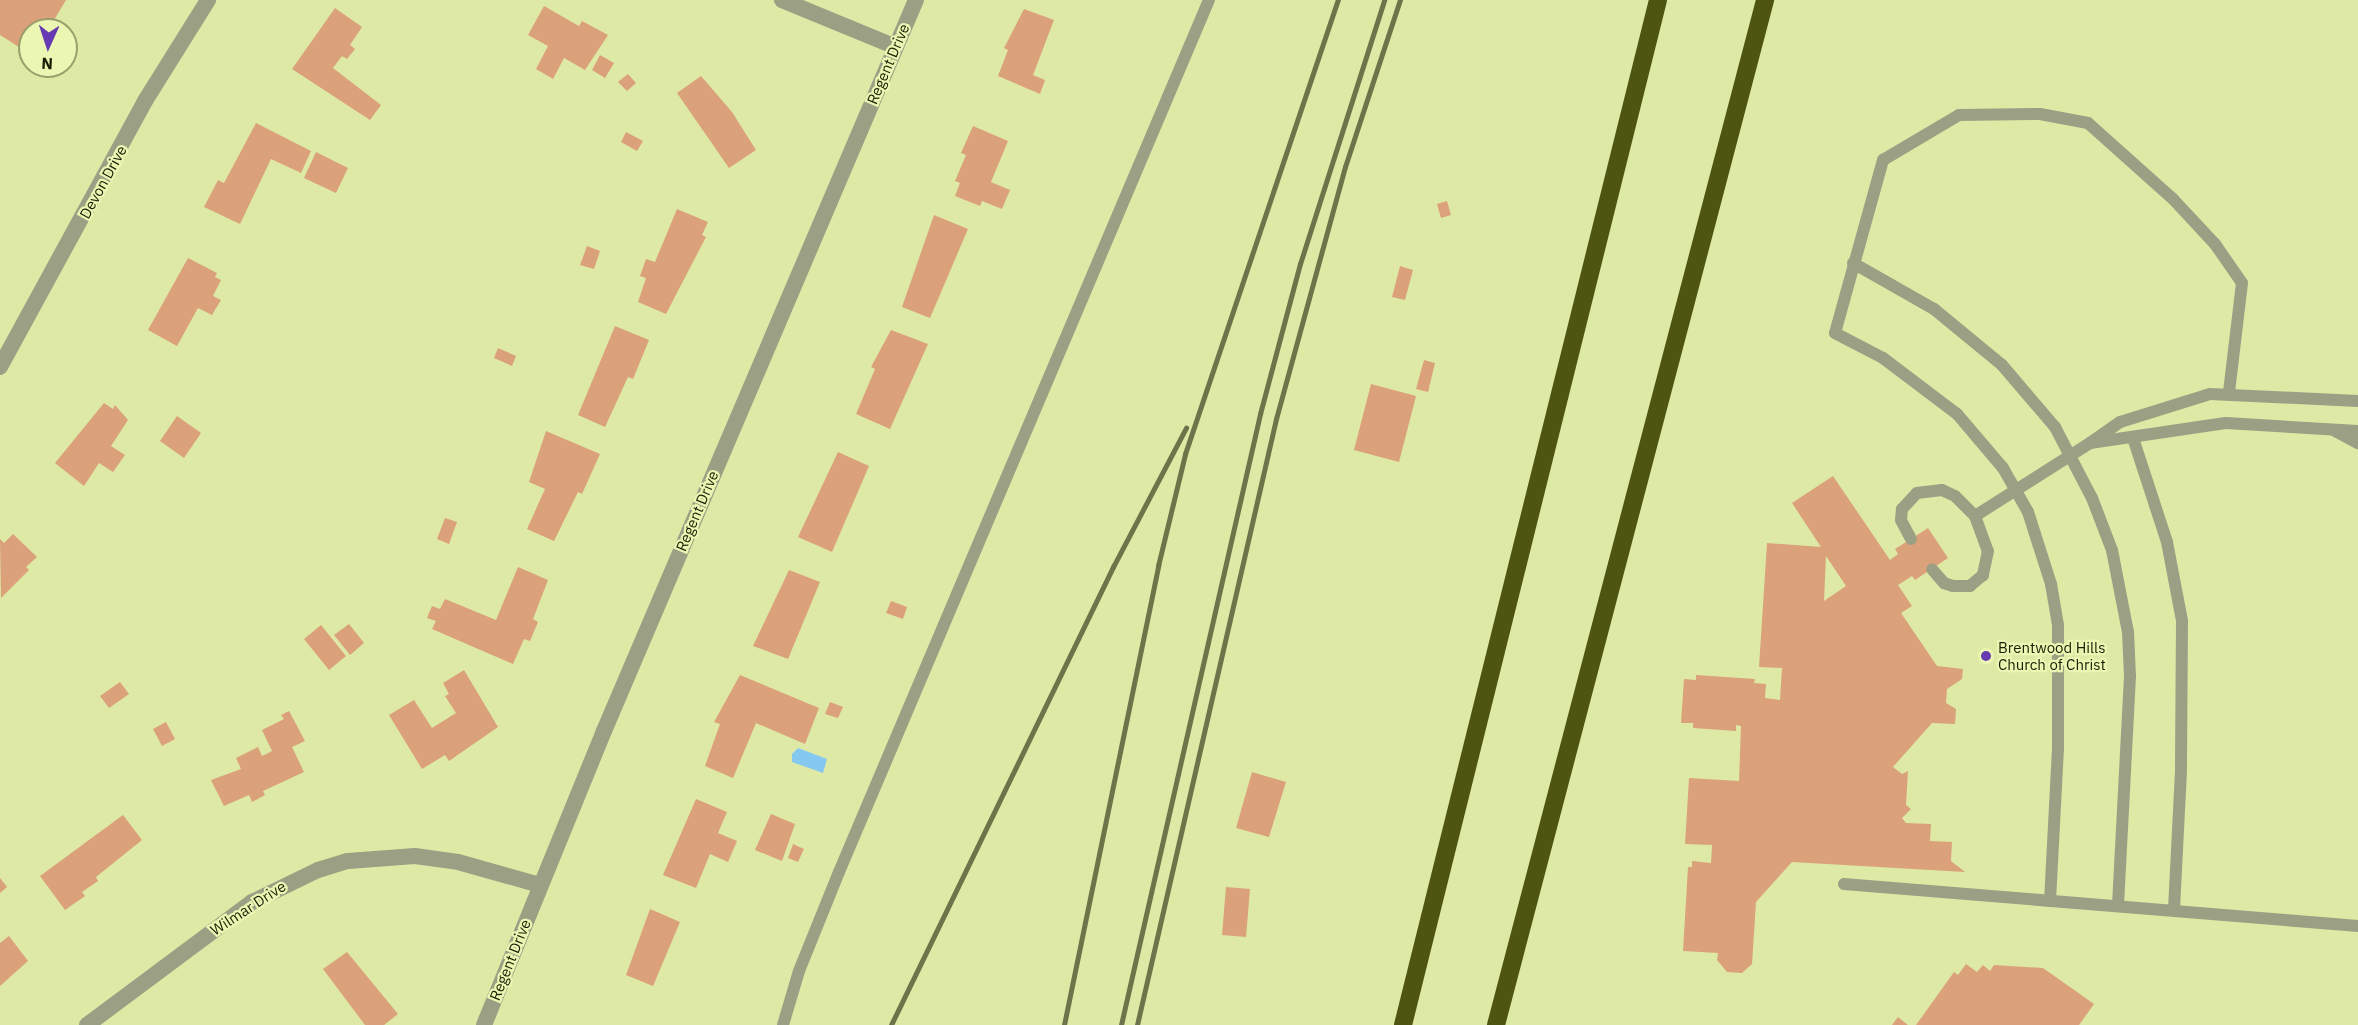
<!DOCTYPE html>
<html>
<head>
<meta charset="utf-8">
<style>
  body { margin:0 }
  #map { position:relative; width:2358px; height:1025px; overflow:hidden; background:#dfe9a6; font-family:"IBM Plex Sans",sans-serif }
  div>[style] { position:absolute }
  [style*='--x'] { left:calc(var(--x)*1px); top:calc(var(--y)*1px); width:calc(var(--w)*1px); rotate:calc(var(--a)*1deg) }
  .water>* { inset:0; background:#85c9f0 }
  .building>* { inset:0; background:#daa17a }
  .service>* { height:12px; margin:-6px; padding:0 6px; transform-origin:6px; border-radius:6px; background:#9ba084 }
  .minor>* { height:16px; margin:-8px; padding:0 8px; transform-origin:8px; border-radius:8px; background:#9ba084 }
  .motorway>* { height:18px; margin:-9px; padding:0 9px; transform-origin:9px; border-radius:9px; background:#4e5511 }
  .rail>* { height:4.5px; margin:-2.25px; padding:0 2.25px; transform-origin:2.25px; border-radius:2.25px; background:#6e7449 }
  .dots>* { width:16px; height:16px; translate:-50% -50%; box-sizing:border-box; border:3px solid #ecf6b3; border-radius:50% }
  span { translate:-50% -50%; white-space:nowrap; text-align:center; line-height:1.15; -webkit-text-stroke:4.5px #ecf6b3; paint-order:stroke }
  .street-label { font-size:15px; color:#1b1d04 }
  .poi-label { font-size:15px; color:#1b1d04 }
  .left { translate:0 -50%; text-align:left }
  .north { position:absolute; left:18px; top:18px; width:60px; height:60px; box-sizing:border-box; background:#ecf6b3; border:2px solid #989f6d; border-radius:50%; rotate:183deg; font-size:16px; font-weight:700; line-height:24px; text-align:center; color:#1b1d04 }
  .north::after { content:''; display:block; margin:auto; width:21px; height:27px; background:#653ab2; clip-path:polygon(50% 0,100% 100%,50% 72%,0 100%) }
</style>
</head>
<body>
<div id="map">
  <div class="water">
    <i style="clip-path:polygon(798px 748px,827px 759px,823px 773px,792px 762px,792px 754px)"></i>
  </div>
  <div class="building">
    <i style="clip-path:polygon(0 0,66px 0,48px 30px,30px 30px,30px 54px,0 35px)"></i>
    <i style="clip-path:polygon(544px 6px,579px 26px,582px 21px,608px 35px,585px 70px,564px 58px,553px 79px,536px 69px,548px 46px,528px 35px)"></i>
    <i style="clip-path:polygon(335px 8px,362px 27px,350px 45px,355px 49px,347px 59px,342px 56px,333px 68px,381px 105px,370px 120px,292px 69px)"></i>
    <i style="clip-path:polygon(1024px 9px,1054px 20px,1033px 75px,1045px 80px,1040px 94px,998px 76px,1008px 50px,1004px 48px)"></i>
    <i style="clip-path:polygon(600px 55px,614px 63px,605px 78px,592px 70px)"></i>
    <i style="clip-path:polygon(628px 74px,636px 83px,627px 91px,618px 82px)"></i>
    <i style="clip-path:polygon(701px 76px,732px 112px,756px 150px,729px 168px,677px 93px)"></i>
    <i style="clip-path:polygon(256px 123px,311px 151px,301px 173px,271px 159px,240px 224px,204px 207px,218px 180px,224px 183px)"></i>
    <i style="clip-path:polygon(973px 126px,1008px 141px,991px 182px,1010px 190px,1002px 209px,982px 201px,980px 206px,955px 196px,960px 183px,955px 181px,966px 155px,961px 153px)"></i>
    <i style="clip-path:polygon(626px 132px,643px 141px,637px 151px,621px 142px)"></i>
    <i style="clip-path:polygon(316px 152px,348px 168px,336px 193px,304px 178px)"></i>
    <i style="clip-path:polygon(1447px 201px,1451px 215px,1441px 218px,1437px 204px)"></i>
    <i style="clip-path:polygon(677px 209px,708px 222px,702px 235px,706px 237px,666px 314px,638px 302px,646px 278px,640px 276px,646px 259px,655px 262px)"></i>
    <i style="clip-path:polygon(934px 215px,968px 229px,930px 318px,902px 307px)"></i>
    <i style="clip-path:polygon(587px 246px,600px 251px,594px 269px,580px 265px)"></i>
    <i style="clip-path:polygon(188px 258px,217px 273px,215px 277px,221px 280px,213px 296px,221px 300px,212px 315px,198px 308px,177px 346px,148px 330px)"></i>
    <i style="clip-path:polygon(1400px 266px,1413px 270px,1405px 300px,1392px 297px)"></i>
    <i style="clip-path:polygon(615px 326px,649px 340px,633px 379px,628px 377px,605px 427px,578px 415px)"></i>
    <i style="clip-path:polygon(891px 330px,928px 344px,890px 429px,856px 414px,875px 369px,871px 367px)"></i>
    <i style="clip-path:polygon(498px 348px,516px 356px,512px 366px,494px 358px)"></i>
    <i style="clip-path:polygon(1424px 360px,1435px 363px,1428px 392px,1416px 389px)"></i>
    <i style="clip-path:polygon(1371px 384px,1416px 396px,1399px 462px,1354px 450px)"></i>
    <i style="clip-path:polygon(104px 403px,113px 409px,115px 405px,128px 420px,111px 446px,125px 455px,113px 472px,99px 463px,84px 486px,55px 463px)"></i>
    <i style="clip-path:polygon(177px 416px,201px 433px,184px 458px,160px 441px)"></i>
    <i style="clip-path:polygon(546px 431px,600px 454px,582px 494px,578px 492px,554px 541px,527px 529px,545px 489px,529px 482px)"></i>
    <i style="clip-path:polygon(838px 452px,869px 466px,832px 552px,798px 537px)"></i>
    <i style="clip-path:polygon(evenodd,1833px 476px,1890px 560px,1898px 554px,1895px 549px,1928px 528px,1948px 558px,1915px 580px,1912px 576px,1898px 585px,1912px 606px,1901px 613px,1937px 666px,1963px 669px,1962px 679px,1947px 689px,1946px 703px,1956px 709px,1955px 724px,1932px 723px,1893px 767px,1902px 774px,1908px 771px,1906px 805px,1911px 809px,1902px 818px,1906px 823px,1931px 824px,1930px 841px,1952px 842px,1951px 861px,1965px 872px,1792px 862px,1756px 902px,1752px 964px,1742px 973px,1727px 972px,1717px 960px,1718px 953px,1683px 951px,1688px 867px,1692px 867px,1692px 861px,1711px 863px,1712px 845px,1685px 844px,1689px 778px,1739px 781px,1741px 726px,1736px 725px,1736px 731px,1693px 728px,1693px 723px,1681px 723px,1684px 679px,1696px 680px,1696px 675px,1755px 679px,1754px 683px,1766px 684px,1765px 698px,1780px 700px,1782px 668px,1759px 667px,1767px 543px,1821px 547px,1792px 503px,1833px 476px,1826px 556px,1846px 586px,1824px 601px,1826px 556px)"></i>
    <i style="clip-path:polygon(445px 518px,457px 522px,449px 544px,437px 539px)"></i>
    <i style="clip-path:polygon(13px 534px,37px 557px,26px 567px,29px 570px,1px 598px,0 539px,4px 543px)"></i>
    <i style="clip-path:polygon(518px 567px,548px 580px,533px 619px,538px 622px,530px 641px,524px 639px,513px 664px,432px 629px,436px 621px,427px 618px,432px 606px,440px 609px,445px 599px,496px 620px)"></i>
    <i style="clip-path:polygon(789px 570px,820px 582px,788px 659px,753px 646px)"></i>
    <i style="clip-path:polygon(891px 601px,907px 607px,903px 619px,886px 613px)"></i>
    <i style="clip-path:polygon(349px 624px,364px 643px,350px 655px,334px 635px)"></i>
    <i style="clip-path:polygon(321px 625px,346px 656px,329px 670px,304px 639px)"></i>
    <i style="clip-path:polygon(464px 670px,498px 727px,449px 761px,445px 755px,422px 769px,389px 715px,414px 700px,432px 728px,456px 713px,445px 696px,449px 694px,443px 683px)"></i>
    <i style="clip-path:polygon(740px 675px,819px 708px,805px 744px,756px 723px,733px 778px,705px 766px,720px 724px,714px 722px)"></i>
    <i style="clip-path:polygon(120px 682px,129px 694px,109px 708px,100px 696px)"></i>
    <i style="clip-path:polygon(830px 702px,843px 707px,838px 718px,825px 714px)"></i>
    <i style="clip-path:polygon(289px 711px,305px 741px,292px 747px,304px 772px,263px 791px,265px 795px,252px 802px,249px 795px,224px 806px,211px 780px,241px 769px,236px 758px,258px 747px,262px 756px,272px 751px,262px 730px,284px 719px,281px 715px)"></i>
    <i style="clip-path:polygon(166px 722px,175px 739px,162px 746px,153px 729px)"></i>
    <i style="clip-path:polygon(1252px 772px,1286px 782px,1269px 837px,1236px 828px)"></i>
    <i style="clip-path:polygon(696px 799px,727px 812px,718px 833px,737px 841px,728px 862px,710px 854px,696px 888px,663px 875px)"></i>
    <i style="clip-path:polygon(771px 814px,795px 824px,782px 861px,755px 850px)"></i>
    <i style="clip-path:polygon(123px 815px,142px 840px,96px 877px,98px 881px,82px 892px,85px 896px,65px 910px,40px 876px)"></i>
    <i style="clip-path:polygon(793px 844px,804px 849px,798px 862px,788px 858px)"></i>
    <i style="clip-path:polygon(0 878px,7px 887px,0 893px)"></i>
    <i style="clip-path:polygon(1226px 887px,1250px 889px,1246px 937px,1222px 935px)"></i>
    <i style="clip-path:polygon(650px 909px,680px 922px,653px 986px,626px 975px)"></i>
    <i style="clip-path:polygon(9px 936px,28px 961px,0 986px,0 943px)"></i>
    <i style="clip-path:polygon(347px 952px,398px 1014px,384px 1025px,365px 1025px,323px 969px)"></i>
    <i style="clip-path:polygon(1966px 964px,1977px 972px,1983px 965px,1990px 971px,1994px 965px,2043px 968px,2094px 1004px,2079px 1025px,1916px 1025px,1954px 972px,1958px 975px)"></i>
    <i style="clip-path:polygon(1898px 1017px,1908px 1025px,1892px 1025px)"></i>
  </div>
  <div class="service">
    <i style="--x:1853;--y:263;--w:93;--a:29.6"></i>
    <i style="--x:1934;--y:309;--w:88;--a:39.5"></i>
    <i style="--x:2002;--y:365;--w:82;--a:49.5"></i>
    <i style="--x:2055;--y:427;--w:80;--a:62.5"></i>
    <i style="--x:2092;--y:498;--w:56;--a:69"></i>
    <i style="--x:2112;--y:550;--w:84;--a:79"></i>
    <i style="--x:2128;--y:632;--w:44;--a:87.4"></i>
    <i style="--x:2130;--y:676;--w:230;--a:93"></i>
    <i style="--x:2358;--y:401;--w:148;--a:-177.3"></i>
    <i style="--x:2210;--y:394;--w:94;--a:162.7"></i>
    <i style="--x:2120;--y:422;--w:37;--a:145"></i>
    <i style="--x:2090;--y:443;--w:137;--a:-8.4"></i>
    <i style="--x:2226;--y:423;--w:132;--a:3.5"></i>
    <i style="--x:2335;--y:431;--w:26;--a:28"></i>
    <i style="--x:2133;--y:438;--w:109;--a:71.9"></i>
    <i style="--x:2167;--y:542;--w:80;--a:79.2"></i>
    <i style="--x:2182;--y:621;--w:150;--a:90.4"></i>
    <i style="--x:2181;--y:771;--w:139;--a:92.9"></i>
    <i style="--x:1975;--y:516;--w:136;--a:-32.4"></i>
    <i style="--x:1911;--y:539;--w:21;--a:-118"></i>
    <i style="--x:1901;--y:520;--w:11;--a:-85"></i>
    <i style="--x:1902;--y:509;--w:22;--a:-47"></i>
    <i style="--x:1917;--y:493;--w:25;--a:-7"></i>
    <i style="--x:1942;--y:490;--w:14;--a:25"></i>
    <i style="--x:1955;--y:496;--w:28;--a:45"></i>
    <i style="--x:1975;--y:516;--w:37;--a:70"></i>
    <i style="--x:1988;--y:551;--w:25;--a:102"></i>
    <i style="--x:1983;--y:575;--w:17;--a:140"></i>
    <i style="--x:1970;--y:586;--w:17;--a:180"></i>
    <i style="--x:1953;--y:586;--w:9;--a:-162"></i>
    <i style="--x:1944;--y:583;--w:18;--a:-131"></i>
    <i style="--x:1844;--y:884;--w:516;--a:4.67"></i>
    <i style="--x:2050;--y:901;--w:152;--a:-87"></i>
    <i style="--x:2058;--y:749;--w:124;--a:-90"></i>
    <i style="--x:2058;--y:625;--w:42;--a:-99.7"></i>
    <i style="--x:2051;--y:584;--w:76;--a:-107.7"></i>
    <i style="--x:2028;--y:512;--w:51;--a:-119.6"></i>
    <i style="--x:2003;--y:468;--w:71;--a:-130.4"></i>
    <i style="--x:1957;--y:414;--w:93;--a:-142.9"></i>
    <i style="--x:1883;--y:358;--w:54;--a:-152.5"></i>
    <i style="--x:1835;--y:333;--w:180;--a:-74.5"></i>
    <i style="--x:1883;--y:160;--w:88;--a:-30.6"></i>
    <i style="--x:1959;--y:115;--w:81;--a:-0.7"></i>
    <i style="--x:2040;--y:114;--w:49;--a:10.6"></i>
    <i style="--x:2088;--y:123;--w:114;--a:41.8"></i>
    <i style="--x:2173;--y:199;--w:62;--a:47"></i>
    <i style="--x:2215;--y:244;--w:47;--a:55.3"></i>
    <i style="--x:2242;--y:283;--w:110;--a:96.8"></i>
    <i style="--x:783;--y:1025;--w:56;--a:-73.5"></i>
    <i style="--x:799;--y:971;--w:107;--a:-68"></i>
    <i style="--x:839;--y:872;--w:947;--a:-67.01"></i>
  </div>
  <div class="minor">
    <i style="--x:782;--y:0;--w:123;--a:22.4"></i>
    <i style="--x:0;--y:367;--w:303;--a:-61.4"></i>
    <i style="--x:145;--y:101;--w:119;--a:-58"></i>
    <i style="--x:87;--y:1025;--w:206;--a:-36.7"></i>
    <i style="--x:252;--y:902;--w:73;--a:-25.9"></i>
    <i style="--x:318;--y:870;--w:31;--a:-17"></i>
    <i style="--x:348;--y:861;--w:67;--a:-4.3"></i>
    <i style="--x:415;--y:856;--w:43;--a:7.9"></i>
    <i style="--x:458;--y:862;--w:85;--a:15.7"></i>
    <i style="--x:484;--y:1025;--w:318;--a:-67.8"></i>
    <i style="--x:604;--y:731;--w:795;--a:-66.89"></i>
  </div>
  <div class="motorway">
    <i style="--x:1403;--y:1025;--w:1056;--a:-76.03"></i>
    <i style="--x:1496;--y:1025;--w:1060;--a:-75.29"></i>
  </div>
  <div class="rail">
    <i style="--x:891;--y:1025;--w:509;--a:-64.14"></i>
    <i style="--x:1113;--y:567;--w:157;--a:-62.3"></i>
    <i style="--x:1064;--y:1025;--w:469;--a:-78.4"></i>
    <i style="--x:1158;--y:566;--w:115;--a:-76.4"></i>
    <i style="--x:1185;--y:454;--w:479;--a:-71.4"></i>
    <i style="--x:1121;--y:1025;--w:627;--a:-77.18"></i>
    <i style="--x:1260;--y:414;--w:155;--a:-75.1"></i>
    <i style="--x:1300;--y:264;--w:277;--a:-72.3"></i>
    <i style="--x:1137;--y:1025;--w:622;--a:-77.08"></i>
    <i style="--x:1276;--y:419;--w:261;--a:-74.7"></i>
    <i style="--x:1345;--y:167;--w:176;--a:-71.8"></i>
  </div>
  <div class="dots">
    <i style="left:1986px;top:656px;background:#653ab2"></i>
  </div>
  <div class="street-label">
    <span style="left:888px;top:64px;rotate:-67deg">Regent Drive</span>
    <span style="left:103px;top:182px;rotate:-61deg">Devon Drive</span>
    <span style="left:697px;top:511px;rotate:-67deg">Regent Drive</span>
    <span style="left:248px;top:908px;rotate:-33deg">Wilmar Drive</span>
    <span style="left:510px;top:960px;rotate:-68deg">Regent Drive</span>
  </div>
  <div class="poi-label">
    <span class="left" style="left:1998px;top:656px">Brentwood Hills<br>Church of Christ</span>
  </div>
  <div class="north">N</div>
</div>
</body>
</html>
